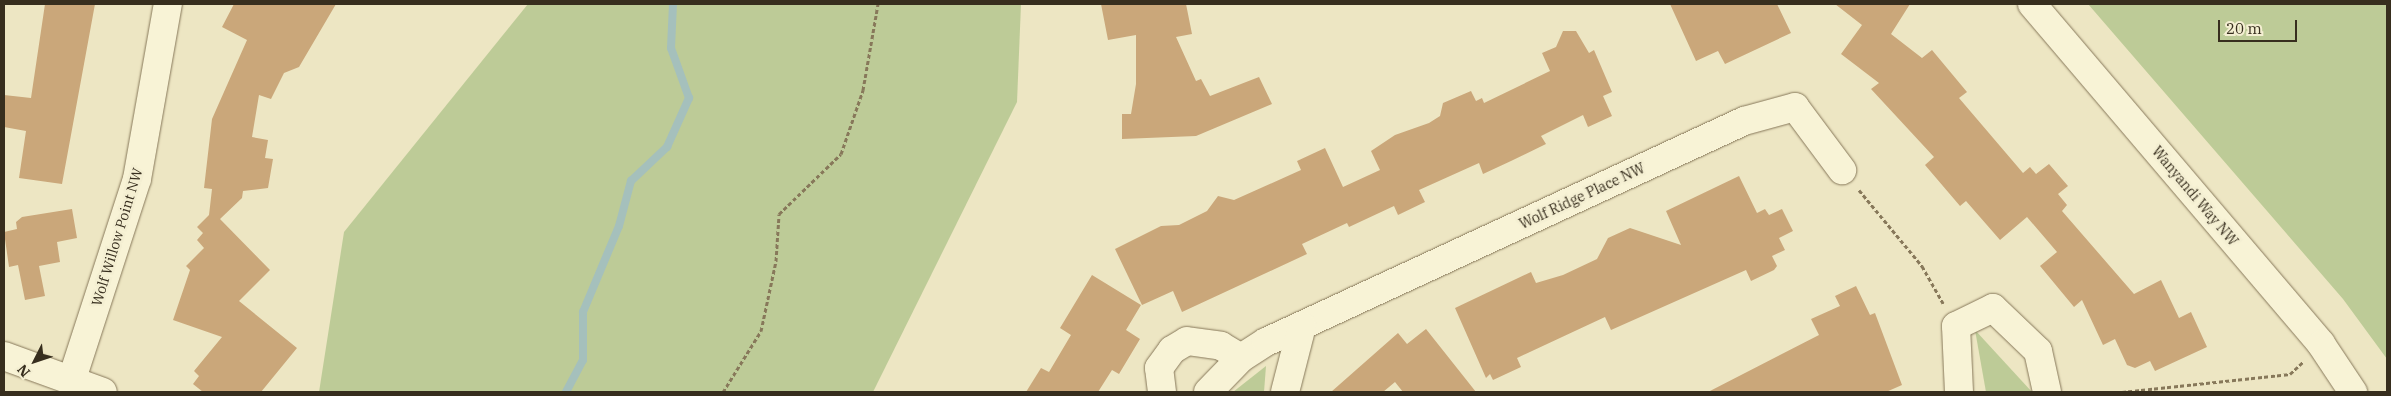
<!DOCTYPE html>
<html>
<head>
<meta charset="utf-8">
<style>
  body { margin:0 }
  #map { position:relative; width:2391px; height:396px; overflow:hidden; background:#ede6c3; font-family:"IBM Plex Serif",serif }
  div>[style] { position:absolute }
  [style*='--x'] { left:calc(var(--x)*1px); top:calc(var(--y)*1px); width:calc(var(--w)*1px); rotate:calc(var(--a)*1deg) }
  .green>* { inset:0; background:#bdcb97 }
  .stream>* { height:8px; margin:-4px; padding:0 4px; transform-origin:4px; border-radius:4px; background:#a5c0bc }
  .building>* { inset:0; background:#caa77a }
  .path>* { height:3px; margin-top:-1.5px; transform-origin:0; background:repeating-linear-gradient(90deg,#87785a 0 4px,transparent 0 6.5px) }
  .roads { filter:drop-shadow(0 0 1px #87785a) drop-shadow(0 0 1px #87785a) }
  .minor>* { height:28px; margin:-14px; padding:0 14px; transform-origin:14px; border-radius:14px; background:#f8f3d6 }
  span { translate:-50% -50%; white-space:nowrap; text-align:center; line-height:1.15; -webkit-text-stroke:5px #f4efd2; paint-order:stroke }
  .street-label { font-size:14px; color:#372e1e }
  .frame { position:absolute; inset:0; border:5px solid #372e1e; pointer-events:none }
  .north { position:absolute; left:10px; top:336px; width:50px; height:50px; -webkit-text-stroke:4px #f4efd2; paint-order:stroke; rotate:229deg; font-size:14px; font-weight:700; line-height:20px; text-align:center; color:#372e1e }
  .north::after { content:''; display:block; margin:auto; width:18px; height:22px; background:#372e1e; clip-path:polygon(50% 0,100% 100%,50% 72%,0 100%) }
  .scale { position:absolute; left:2218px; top:20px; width:79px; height:22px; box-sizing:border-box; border:2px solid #372e1e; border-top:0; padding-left:6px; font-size:15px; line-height:18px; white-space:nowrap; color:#372e1e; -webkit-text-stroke:4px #f4efd2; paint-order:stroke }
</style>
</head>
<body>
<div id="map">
  <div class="green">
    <i style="clip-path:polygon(528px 4px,1021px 4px,1017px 102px,873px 392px,319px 392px,344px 232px)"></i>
    <i style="clip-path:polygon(2088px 4px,2387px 4px,2387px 359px,2343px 299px)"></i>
    <i style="clip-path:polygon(1975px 330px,2032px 392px,1986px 392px)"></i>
    <i style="clip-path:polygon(1266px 366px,1264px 392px,1233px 392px)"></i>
  </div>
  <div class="stream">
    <i style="--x:566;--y:392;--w:36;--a:-62"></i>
    <i style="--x:583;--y:360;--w:48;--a:-90"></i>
    <i style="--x:583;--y:312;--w:93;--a:-67.3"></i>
    <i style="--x:619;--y:226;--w:47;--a:-75.1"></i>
    <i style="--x:631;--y:181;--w:50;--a:-43.4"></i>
    <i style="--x:667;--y:147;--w:54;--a:-65.8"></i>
    <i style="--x:689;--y:98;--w:53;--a:-109.8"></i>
    <i style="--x:671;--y:48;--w:44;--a:-87.4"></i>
  </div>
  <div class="building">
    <i style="clip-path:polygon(45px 4px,95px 4px,62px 184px,19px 178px,26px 131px,4px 127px,4px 95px,31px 98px)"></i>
    <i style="clip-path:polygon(234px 4px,336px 4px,299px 67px,284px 73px,271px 99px,259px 95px,252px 137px,268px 140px,265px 158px,273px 159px,268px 188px,243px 191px,242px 198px,220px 219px,270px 270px,239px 301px,297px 348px,261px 392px,203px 392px,193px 384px,199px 376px,194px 371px,222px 337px,173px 320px,190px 270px,186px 266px,204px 248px,197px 240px,203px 233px,197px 227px,209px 215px,212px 189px,204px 188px,212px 119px,247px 40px,222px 27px)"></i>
    <i style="clip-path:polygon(1101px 4px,1186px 4px,1192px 34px,1176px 37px,1196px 81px,1201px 79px,1210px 96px,1259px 77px,1272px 104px,1196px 136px,1122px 139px,1122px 114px,1131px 114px,1136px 84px,1136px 35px,1108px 40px)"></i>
    <i style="clip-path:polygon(1670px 4px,1777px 4px,1791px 33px,1725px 64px,1718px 51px,1696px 61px)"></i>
    <i style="clip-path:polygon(1835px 4px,1910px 4px,1891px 34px,1922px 58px,1932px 50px,1967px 92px,1959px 98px,2023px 173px,2030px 167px,2036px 174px,2049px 164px,2068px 186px,2058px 194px,2067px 205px,2062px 211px,2134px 294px,2161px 280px,2179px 318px,2191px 312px,2207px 347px,2155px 371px,2150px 361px,2135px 368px,2127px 365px,2115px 339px,2103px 345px,2082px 300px,2074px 307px,2040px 266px,2057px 252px,2027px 217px,2000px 240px,1966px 201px,1960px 206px,1925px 165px,1934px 157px,1871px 89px,1879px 83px,1841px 54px,1862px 25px)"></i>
    <i style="clip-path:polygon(1563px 31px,1576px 31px,1589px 53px,1594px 50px,1612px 92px,1603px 96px,1612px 116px,1588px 127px,1583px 115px,1541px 136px,1546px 144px,1511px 161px,1483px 174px,1479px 163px,1419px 190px,1425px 202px,1398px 215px,1394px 206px,1349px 227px,1347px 223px,1302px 244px,1307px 254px,1182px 312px,1173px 291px,1142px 305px,1115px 249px,1161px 226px,1179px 225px,1207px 211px,1218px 196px,1234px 200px,1301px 170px,1297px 161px,1325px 148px,1343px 187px,1380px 170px,1371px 151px,1395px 135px,1429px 123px,1440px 116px,1443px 103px,1471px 91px,1476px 101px,1482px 98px,1484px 103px,1550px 71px,1542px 53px,1556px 47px)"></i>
    <i style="clip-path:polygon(1739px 176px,1757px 213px,1765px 209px,1769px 215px,1782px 209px,1793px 231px,1779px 238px,1785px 250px,1772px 256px,1777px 266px,1774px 270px,1751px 281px,1746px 270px,1611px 330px,1605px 317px,1517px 358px,1521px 367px,1493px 380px,1490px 374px,1486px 378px,1455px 308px,1531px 272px,1536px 283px,1563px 275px,1597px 259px,1608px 238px,1630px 228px,1681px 245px,1666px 211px)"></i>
    <i style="clip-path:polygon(72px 209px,77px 238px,57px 242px,60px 262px,39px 266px,45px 296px,25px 300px,18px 265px,9px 267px,4px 232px,17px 229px,16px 222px,22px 217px)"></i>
    <i style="clip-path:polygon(1092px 275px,1141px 305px,1126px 330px,1140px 339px,1119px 374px,1112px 370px,1098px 392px,1026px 392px,1041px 368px,1049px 372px,1071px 335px,1060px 328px)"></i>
    <i style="clip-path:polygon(1856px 286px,1870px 315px,1875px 313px,1902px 385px,1886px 392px,1708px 392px,1819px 335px,1811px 319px,1840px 306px,1835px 296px)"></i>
    <i style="clip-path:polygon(1426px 329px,1476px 392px,1403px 392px,1395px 382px,1383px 392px,1331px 392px,1398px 333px,1407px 344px)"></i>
  </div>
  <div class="path">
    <i style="--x:1859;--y:190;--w:99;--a:50.3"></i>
    <i style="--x:1922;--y:266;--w:43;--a:60.4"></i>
    <i style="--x:723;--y:392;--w:72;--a:-58.1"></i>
    <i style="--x:761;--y:331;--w:72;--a:-77.9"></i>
    <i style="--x:776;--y:261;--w:47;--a:-86.3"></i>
    <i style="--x:779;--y:214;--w:86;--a:-44.1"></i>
    <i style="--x:841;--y:154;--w:68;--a:-71"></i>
    <i style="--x:863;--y:90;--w:87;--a:-80.1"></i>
    <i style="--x:2122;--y:392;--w:169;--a:-6.1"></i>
    <i style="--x:2290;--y:374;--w:18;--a:-43"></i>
  </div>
  <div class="roads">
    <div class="minor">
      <i style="--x:2032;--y:4;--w:446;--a:49.6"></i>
      <i style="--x:2321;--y:344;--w:58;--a:56.3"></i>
      <i style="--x:4;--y:356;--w:105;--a:20"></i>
      <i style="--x:72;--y:379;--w:210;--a:-72"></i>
      <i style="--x:137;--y:179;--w:178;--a:-80"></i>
      <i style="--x:1162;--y:392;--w:24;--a:-97"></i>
      <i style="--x:1159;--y:368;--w:22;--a:-54"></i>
      <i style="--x:1172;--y:350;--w:17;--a:-31"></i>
      <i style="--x:1187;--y:341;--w:34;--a:8"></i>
      <i style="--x:1221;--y:346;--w:23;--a:31"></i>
      <i style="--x:1208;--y:392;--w:47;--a:-45.9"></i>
      <i style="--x:1241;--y:358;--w:30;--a:-33"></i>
      <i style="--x:1266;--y:342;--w:527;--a:-24.81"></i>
      <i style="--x:1744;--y:121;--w:53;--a:-15.4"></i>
      <i style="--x:1795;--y:107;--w:79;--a:53.3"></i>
      <i style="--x:1285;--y:392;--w:68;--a:-75.6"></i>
      <i style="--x:1959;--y:392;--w:66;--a:-92.6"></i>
      <i style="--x:1956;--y:326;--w:41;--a:-25.9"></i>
      <i style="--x:1993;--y:308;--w:62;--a:43.7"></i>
      <i style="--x:2038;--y:351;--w:42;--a:77.6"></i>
    </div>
  </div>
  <div class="street-label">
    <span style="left:1582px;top:196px;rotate:-25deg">Wolf Ridge Place NW</span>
    <span style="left:2195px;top:196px;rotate:50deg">Wanyandi Way NW</span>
    <span style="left:117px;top:237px;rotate:-73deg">Wolf Willow Point NW</span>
  </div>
  <div class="frame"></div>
  <div class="north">N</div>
  <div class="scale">20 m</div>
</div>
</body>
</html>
